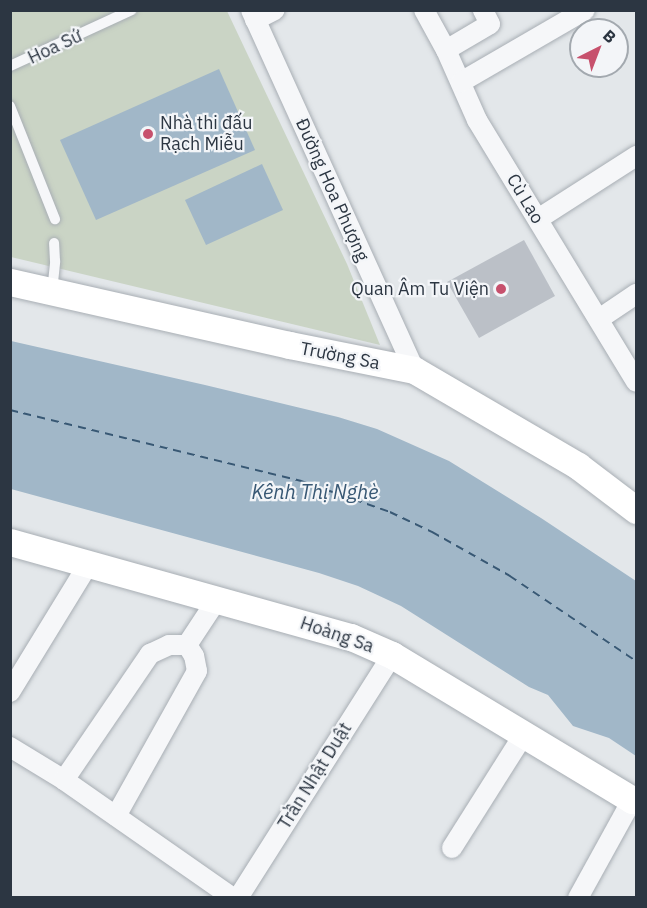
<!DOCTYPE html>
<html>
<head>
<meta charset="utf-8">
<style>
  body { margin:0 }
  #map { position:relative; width:647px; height:908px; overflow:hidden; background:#e3e7ea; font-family:"IBM Plex Sans",sans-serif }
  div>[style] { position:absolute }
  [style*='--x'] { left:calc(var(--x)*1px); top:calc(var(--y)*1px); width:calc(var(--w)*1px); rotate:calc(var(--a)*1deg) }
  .green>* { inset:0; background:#cad4c5 }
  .water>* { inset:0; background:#a1b7c8 }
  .ferry>* { height:1.5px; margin-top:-0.75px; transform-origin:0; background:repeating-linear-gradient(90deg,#385874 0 8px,transparent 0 14px) }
  .building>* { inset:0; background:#bbc0c7 }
  .roads { filter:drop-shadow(0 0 2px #a8aeb4) drop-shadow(0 0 2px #a8aeb4) }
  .lane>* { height:10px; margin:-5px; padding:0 5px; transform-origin:5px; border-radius:5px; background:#f6f7f9 }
  .street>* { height:20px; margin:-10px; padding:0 10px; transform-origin:10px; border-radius:10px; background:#f6f7f9 }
  .secondary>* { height:27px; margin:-13.5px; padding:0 13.5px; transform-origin:13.5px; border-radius:13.5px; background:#fff }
  .dots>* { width:16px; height:16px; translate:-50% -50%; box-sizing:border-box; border:3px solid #f3f5f8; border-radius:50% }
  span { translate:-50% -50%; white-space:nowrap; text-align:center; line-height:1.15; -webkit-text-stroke:4.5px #f3f5f8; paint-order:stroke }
  .street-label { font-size:18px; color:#2c3642 }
  .poi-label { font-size:18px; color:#2c3642 }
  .left { translate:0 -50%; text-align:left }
  .right { translate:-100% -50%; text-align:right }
  .water-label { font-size:20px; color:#385874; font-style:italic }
  .frame { position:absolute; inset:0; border:12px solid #2c3642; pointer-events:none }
  .north { position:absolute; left:569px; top:18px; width:60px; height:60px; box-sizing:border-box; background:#f3f5f8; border:2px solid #a3a9af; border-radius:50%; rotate:42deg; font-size:16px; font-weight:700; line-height:24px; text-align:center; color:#2c3642 }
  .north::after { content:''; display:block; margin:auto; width:21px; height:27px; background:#c7516d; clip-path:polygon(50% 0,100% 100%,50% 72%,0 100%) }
</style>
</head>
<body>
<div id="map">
  <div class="green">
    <i style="clip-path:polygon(11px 11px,227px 11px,347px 264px,380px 345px,11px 257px)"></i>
  </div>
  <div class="water">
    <i style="clip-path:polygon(219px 69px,255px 150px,96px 220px,60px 140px)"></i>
    <i style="clip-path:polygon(262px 164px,283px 210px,206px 245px,185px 200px)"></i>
    <i style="clip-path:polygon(11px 341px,205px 385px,338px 417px,377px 429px,449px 461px,541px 518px,636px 581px,636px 756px,609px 738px,573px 726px,548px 695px,529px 687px,401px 606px,358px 586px,319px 573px,11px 489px)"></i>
  </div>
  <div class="ferry">
    <i style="--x:10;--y:410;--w:300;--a:13.7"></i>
    <i style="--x:301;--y:481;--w:94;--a:19.2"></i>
    <i style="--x:390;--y:512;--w:47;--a:25.5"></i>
    <i style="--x:432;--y:532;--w:90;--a:29.4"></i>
    <i style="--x:510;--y:576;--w:152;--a:34"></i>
  </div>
  <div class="building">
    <i style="clip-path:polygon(524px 240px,555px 296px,479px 338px,447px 282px)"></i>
  </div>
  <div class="roads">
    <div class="lane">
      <i style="--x:10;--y:66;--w:134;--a:-24.7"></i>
      <i style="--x:10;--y:106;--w:122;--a:68.3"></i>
      <i style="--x:52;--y:292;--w:31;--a:-84"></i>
      <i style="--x:55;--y:261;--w:18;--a:-93"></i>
    </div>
    <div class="street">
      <i style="--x:251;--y:10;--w:395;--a:65.6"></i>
      <i style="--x:424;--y:10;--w:46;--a:61.2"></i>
      <i style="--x:446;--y:50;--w:77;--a:66.1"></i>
      <i style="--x:477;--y:120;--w:306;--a:58.7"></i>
      <i style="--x:255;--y:20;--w:22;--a:-27"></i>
      <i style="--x:446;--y:50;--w:51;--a:-30.6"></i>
      <i style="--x:490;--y:24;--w:16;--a:-117"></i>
      <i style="--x:461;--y:82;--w:143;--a:-30.1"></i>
      <i style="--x:538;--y:219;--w:117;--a:-32.7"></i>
      <i style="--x:599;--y:319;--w:45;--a:-34"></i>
      <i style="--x:10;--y:692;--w:151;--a:-58.5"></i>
      <i style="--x:10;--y:747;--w:63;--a:31.4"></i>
      <i style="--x:64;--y:780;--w:206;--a:34.9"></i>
      <i style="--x:64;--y:780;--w:153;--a:-55.7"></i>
      <i style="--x:150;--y:654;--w:21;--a:-25"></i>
      <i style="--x:169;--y:645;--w:18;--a:0"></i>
      <i style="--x:187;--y:645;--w:56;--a:-56.6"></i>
      <i style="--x:116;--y:816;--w:166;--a:-60.8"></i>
      <i style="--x:197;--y:671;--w:15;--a:-101"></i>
      <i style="--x:194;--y:656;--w:13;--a:-122"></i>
      <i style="--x:452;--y:848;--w:135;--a:-57.7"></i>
      <i style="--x:238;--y:898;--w:288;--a:-57.6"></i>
      <i style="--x:578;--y:898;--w:112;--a:-61.1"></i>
    </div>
    <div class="secondary">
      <i style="--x:10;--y:282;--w:286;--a:12.7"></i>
      <i style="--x:289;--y:345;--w:127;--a:11.3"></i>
      <i style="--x:414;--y:370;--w:190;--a:30.3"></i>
      <i style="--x:578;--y:466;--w:73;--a:37.2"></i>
      <i style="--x:10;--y:542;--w:354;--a:15.6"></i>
      <i style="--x:351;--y:637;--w:45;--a:23.7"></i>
      <i style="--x:392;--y:655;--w:280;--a:31.1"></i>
      <i style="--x:632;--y:800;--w:4;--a:0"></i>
    </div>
  </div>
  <div class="dots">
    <i style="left:148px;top:134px;background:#c7516d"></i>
    <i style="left:501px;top:289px;background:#c7516d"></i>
  </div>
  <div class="street-label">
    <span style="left:55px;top:47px;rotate:-25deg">Hoa Sứ</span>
    <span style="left:332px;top:190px;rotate:66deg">Đường Hoa Phượng</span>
    <span style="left:525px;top:199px;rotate:59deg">Cù Lao</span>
    <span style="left:340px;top:356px;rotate:11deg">Trường Sa</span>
    <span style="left:337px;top:635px;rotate:19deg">Hoàng Sa</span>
    <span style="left:315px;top:776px;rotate:-58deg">Trần Nhật Duật</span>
  </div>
  <div class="poi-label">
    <span class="left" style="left:160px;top:134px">Nhà thi đấu<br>Rạch Miễu</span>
    <span class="right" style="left:489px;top:289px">Quan Âm Tu Viện</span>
  </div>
  <div class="water-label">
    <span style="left:315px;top:491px">Kênh Thị Nghè</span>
  </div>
  <div class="frame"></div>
  <div class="north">B</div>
</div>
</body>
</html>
